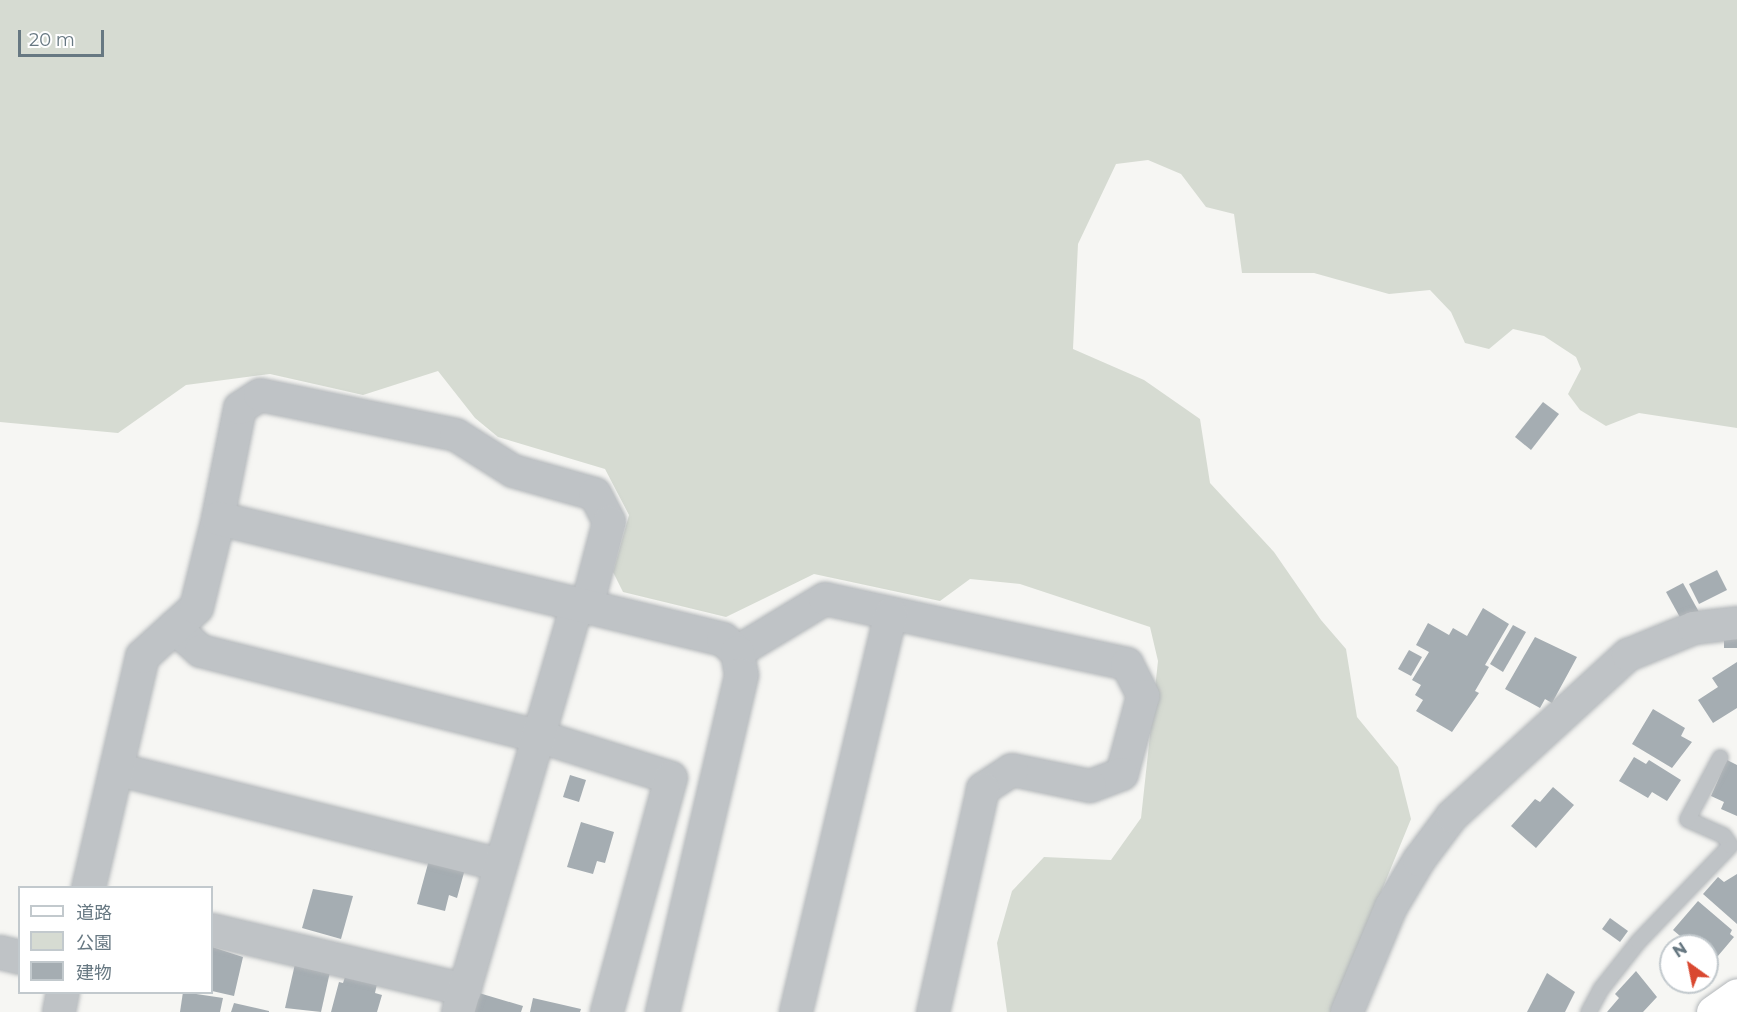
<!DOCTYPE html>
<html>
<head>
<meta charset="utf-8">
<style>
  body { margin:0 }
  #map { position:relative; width:1737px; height:1012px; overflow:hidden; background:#f6f6f3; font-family:Montserrat,"Noto Sans JP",sans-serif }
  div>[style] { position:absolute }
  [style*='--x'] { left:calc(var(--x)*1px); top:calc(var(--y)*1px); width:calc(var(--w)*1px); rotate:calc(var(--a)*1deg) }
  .green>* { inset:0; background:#d6dbd2 }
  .building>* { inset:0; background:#a5adb2 }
  .roads { filter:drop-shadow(0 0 2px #b3b7ba) drop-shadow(0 0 2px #b3b7ba) }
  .service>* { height:15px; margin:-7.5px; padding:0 7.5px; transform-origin:7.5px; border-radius:7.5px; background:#bfc3c6 }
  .minor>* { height:32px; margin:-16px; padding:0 16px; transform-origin:16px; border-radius:16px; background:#bfc3c6 }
  .tertiary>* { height:33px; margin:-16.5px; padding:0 16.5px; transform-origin:16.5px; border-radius:16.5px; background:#bfc3c6 }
  .primary>* { height:33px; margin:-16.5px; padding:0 16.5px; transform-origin:16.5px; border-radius:16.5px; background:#fff }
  span { translate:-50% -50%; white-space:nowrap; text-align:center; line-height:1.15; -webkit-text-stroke:6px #fff; paint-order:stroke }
  .legend { position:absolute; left:18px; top:886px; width:195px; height:108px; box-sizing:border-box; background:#fff; border:2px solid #c2c9cd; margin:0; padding:8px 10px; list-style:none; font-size:18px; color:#677882 }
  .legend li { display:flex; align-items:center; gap:12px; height:30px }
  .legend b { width:30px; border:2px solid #c2c9cd }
  .north { position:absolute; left:1659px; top:934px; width:60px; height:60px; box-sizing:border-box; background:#fff; border:2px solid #c2c9cd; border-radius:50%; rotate:327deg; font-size:16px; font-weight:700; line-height:24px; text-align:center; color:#677882 }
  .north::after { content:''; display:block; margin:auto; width:21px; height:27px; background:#d94830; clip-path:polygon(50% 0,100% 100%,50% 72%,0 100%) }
  .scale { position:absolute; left:18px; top:30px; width:86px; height:27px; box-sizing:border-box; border:3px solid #677882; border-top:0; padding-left:8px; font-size:18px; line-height:21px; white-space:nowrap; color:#677882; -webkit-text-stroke:4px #fff; paint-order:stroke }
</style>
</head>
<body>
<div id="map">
  <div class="green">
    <i style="clip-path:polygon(0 0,1737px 0,1737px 428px,1639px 413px,1606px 426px,1580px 410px,1568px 394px,1581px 369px,1576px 357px,1544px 336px,1513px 329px,1489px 349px,1465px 343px,1451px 312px,1430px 290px,1389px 294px,1314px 273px,1242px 273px,1234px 214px,1206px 207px,1181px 174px,1148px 160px,1116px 164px,1078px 244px,1073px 349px,1144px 380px,1200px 419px,1210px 483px,1274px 552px,1321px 620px,1346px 649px,1357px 717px,1398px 767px,1411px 819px,1332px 1012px,1007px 1012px,997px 943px,1012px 891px,1044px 857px,1111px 860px,1141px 818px,1158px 661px,1150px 627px,1020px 584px,970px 579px,940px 601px,814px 574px,726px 617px,623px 592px,613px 572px,629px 515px,605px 469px,498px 437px,475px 418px,438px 371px,363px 395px,270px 374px,186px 385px,118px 433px,0 422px)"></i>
  </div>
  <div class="building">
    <i style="clip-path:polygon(1543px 402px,1559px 414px,1531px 450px,1515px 437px)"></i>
    <i style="clip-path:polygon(1717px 570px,1727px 590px,1699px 604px,1689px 584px)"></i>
    <i style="clip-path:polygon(1683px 583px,1699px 612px,1682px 621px,1666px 592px)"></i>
    <i style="clip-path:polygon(1483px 608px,1509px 624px,1485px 665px,1489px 667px,1475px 691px,1479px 693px,1452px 732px,1416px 711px,1423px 700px,1415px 695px,1421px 685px,1412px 680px,1429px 652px,1416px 645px,1428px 623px,1449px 635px,1453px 628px,1467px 636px)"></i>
    <i style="clip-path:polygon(1513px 625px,1526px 632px,1503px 672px,1490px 664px)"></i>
    <i style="clip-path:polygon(1724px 628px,1737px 628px,1737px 648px,1724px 648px)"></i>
    <i style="clip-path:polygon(1535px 637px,1577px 657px,1552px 703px,1545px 699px,1540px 708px,1505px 689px)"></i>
    <i style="clip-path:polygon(1409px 650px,1422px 657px,1411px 676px,1398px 669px)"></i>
    <i style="clip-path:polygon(1737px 662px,1737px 708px,1713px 723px,1698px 700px,1718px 687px,1712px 678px)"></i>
    <i style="clip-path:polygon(1653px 709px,1685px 728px,1681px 736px,1692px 742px,1672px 768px,1632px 744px)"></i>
    <i style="clip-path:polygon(1634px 757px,1646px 764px,1649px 760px,1681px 780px,1667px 801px,1652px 792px,1648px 798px,1619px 781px)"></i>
    <i style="clip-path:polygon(1727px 760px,1737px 765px,1737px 816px,1721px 809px,1724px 802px,1711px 796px)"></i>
    <i style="clip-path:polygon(570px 775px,586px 780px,579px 802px,563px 797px)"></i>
    <i style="clip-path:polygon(1553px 787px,1574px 805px,1536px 848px,1511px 826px,1535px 799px,1540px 802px)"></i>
    <i style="clip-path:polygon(581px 822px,614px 832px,605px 863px,597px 861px,593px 874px,567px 867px)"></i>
    <i style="clip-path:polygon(429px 860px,465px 869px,457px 898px,449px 895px,445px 911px,417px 904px)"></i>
    <i style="clip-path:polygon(1737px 874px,1737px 924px,1703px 894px,1718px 877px,1724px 882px)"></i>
    <i style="clip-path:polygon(313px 889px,353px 896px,341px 939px,302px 928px)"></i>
    <i style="clip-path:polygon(1698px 901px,1732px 930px,1730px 934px,1734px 937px,1712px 963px,1707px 959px,1707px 946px,1692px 946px,1673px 930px)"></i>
    <i style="clip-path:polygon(1610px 918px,1628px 931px,1620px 942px,1602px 929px)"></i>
    <i style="clip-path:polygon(212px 947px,243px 957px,234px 996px,212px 991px)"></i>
    <i style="clip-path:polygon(295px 964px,330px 972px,321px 1012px,285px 1008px)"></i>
    <i style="clip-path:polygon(1636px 971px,1657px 997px,1643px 1012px,1607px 1012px,1619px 998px,1615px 994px)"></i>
    <i style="clip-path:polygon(1547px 973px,1575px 992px,1565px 1012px,1527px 1012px)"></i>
    <i style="clip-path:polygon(345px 977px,377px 984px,375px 993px,382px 995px,377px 1012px,331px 1012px,339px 982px,343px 983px)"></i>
    <i style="clip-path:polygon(183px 992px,223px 998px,220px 1012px,180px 1012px)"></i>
    <i style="clip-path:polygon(479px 993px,523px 1006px,521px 1012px,473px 1012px)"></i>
    <i style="clip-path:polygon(533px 998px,581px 1009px,580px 1012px,530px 1012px)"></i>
    <i style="clip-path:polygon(234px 1003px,269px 1011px,269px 1012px,231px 1012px)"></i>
  </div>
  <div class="roads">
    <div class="service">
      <i style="--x:1588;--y:1012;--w:27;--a:-62"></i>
      <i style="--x:1601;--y:988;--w:60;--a:-51.8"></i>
      <i style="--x:1638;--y:941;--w:133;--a:-46.2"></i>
      <i style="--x:1730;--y:845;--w:12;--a:-125"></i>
      <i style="--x:1723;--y:835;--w:39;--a:-156"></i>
      <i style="--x:1687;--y:819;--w:70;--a:-62"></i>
    </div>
    <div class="minor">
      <i style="--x:218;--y:518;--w:112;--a:-78.7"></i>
      <i style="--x:240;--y:408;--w:24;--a:-33"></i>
      <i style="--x:260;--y:395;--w:200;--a:11.5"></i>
      <i style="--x:456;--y:435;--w:67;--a:32.3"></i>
      <i style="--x:513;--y:471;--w:85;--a:15.7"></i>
      <i style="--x:595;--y:494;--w:31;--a:63"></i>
      <i style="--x:609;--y:522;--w:87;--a:104.7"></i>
      <i style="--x:174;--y:627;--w:36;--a:42"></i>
      <i style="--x:201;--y:651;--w:348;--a:14.2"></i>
      <i style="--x:538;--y:736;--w:139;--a:17.5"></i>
      <i style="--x:671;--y:778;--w:243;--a:105.3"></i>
      <i style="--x:737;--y:652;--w:103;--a:-31.1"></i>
      <i style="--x:825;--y:599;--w:309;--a:12.1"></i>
      <i style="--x:1127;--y:664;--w:36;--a:63"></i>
      <i style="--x:1143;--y:696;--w:81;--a:105.1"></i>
      <i style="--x:1122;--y:774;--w:34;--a:159"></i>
      <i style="--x:1090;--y:786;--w:80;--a:-168.4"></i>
      <i style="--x:1012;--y:770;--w:35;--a:147"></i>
      <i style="--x:983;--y:789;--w:229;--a:102.6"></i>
      <i style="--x:116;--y:769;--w:396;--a:14"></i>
      <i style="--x:212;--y:930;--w:260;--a:13.3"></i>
      <i style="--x:59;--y:1012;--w:20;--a:-79"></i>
      <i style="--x:458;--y:1012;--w:425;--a:-73.7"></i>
      <i style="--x:796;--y:1012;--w:409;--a:-76.6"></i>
      <i style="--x:1347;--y:1012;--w:114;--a:-67.3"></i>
      <i style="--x:1391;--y:907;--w:55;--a:-59.2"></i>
      <i style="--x:1419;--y:860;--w:55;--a:-53.1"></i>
      <i style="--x:1452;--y:816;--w:239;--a:-42.5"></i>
      <i style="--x:1628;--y:655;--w:71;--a:-22.2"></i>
      <i style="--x:1694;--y:628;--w:43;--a:-6.6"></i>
    </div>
    <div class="tertiary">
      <i style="--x:88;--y:888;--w:238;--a:-76.9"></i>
      <i style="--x:142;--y:656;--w:73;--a:-42.2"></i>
      <i style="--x:196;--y:607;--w:92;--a:-76.1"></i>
      <i style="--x:218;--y:518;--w:519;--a:13.47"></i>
      <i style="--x:723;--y:639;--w:19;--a:43"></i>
      <i style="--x:737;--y:652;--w:23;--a:80"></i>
      <i style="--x:741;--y:675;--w:346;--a:103.2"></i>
      <i style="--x:0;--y:952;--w:21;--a:14"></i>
    </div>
    <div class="primary">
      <i style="--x:1713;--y:1012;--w:29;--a:-35"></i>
    </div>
  </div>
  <ul class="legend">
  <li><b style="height:8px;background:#fff"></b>道路</li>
  <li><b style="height:16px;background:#d6dbd2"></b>公園</li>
  <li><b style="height:16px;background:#a5adb2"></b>建物</li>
  </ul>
  <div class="north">N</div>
  <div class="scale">20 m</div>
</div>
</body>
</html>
